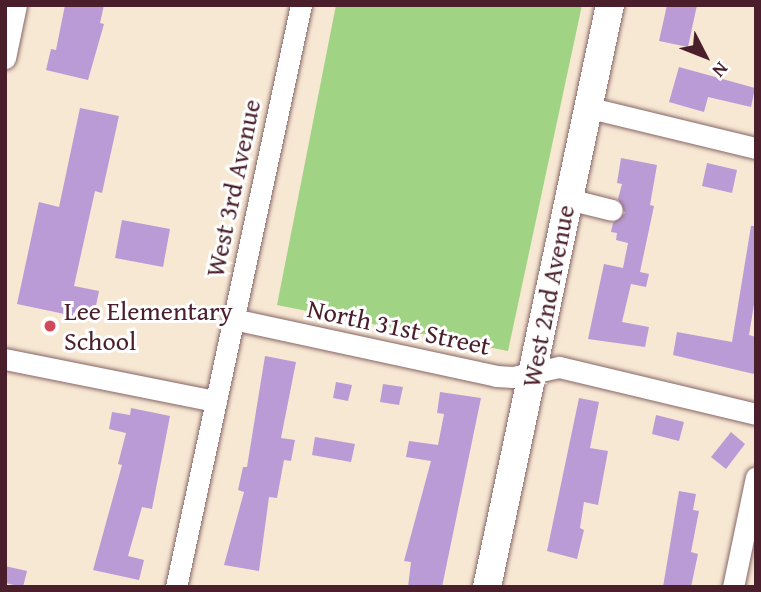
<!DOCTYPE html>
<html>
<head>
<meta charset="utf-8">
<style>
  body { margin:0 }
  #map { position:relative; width:761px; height:592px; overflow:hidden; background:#f7e8d4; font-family:"Gentium Book Plus",serif }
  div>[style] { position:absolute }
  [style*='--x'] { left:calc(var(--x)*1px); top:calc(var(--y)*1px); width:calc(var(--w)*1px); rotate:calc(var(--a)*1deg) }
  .green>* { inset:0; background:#a0d383 }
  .building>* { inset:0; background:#ba9bd6 }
  .roads { filter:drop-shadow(0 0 2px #876566) drop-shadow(0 0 2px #876566) }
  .minor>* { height:21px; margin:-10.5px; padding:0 10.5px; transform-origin:10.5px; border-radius:10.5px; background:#fff }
  .major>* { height:28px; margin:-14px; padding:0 14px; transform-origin:14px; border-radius:14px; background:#fff }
  .dots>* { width:19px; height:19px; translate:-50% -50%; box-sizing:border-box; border:4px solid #fff; border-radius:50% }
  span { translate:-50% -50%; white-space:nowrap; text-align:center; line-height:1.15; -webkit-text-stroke:6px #fff; paint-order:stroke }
  .street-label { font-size:26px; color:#4a1f2b }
  .poi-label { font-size:26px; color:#4a1f2b }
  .left { translate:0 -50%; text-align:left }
  .frame { position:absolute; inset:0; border:7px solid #4a1f2b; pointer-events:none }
  .north { position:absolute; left:670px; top:21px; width:70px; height:70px; -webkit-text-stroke:5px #fff; paint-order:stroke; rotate:132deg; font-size:19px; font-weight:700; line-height:28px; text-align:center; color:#4a1f2b }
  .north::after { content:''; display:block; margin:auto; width:24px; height:32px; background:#4a1f2b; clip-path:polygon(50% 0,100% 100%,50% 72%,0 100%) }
</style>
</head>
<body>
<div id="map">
  <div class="green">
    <i style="clip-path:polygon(336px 5px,582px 5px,508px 351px,277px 305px)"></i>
  </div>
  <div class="building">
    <i style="clip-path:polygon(65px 5px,104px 5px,100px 23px,104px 24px,88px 80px,46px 70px,51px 49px,56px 50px)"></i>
    <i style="clip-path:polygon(667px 5px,697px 5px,688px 47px,659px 41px)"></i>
    <i style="clip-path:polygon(679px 67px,755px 88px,751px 107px,708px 97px,704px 112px,669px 102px)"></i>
    <i style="clip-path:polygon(80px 108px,119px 116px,102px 193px,95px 191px,74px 286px,99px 291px,93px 320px,17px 304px,39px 202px,59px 207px)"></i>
    <i style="clip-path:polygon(621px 158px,657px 165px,650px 205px,654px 206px,640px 272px,649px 274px,646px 287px,631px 284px,622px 322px,649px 327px,645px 347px,588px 339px,604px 264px,623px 268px,628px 243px,616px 240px,617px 233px,611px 232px,613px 223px,625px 213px,618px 199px,622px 184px,617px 183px)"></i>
    <i style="clip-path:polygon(707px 163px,737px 170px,732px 193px,702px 186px)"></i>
    <i style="clip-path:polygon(122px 220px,170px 229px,163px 267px,115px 258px)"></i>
    <i style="clip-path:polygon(751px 226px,756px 226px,756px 292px,749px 335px,756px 337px,754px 374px,673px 355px,677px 332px,732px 342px)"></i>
    <i style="clip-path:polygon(265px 356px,296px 362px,281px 438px,295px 440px,291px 461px,284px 460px,277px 498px,269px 497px,259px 571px,224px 565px,244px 492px,238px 490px,243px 467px,247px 467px)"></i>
    <i style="clip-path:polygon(336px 382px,352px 385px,348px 401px,333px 398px)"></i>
    <i style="clip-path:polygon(383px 384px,403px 387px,399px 405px,380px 402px)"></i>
    <i style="clip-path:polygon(440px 392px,481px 398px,442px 587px,408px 587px,411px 562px,404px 561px,431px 461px,406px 457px,409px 441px,438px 445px,444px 414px,437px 413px)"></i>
    <i style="clip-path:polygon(579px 398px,599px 402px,590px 448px,608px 451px,598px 505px,584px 502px,580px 528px,584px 530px,577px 559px,547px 551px)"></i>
    <i style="clip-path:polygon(131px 408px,170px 416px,152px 509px,142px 507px,128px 556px,144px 560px,139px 580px,93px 570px,122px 465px,118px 464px,126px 433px,109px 429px,112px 412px,130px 415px)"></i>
    <i style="clip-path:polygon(656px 415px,684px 422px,679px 441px,652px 434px)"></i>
    <i style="clip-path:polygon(731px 432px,745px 444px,726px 469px,711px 457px)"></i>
    <i style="clip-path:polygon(315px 437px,355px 444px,351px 462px,312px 455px)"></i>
    <i style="clip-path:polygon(679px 491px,696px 494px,693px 510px,699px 511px,691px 552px,698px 554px,691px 587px,663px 587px)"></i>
    <i style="clip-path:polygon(5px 566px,27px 571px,23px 587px,5px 583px)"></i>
  </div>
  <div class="roads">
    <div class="minor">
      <i style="--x:5;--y:58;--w:54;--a:-78.3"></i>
      <i style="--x:586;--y:107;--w:175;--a:13.6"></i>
      <i style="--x:568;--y:199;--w:45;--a:14"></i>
      <i style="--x:233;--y:319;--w:269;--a:12.2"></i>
      <i style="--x:496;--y:376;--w:17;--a:3"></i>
      <i style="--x:513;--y:377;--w:47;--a:-12.3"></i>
      <i style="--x:559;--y:367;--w:203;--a:13.4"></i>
      <i style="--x:5;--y:359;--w:215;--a:11.3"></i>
      <i style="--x:176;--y:587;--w:595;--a:-77.88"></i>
      <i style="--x:733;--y:587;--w:112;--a:-78.2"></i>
    </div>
    <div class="major">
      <i style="--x:487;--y:587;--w:595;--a:-78.07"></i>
    </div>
  </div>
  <div class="dots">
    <i style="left:50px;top:326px;background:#d1495b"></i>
  </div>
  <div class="street-label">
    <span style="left:233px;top:188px;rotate:-78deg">West 3rd Avenue</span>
    <span style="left:548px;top:296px;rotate:-79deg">West 2nd Avenue</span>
    <span style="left:399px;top:327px;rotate:12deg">North 31st Street</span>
  </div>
  <div class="poi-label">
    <span class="left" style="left:64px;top:326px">Lee Elementary<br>School</span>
  </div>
  <div class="frame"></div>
  <div class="north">N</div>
</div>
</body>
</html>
